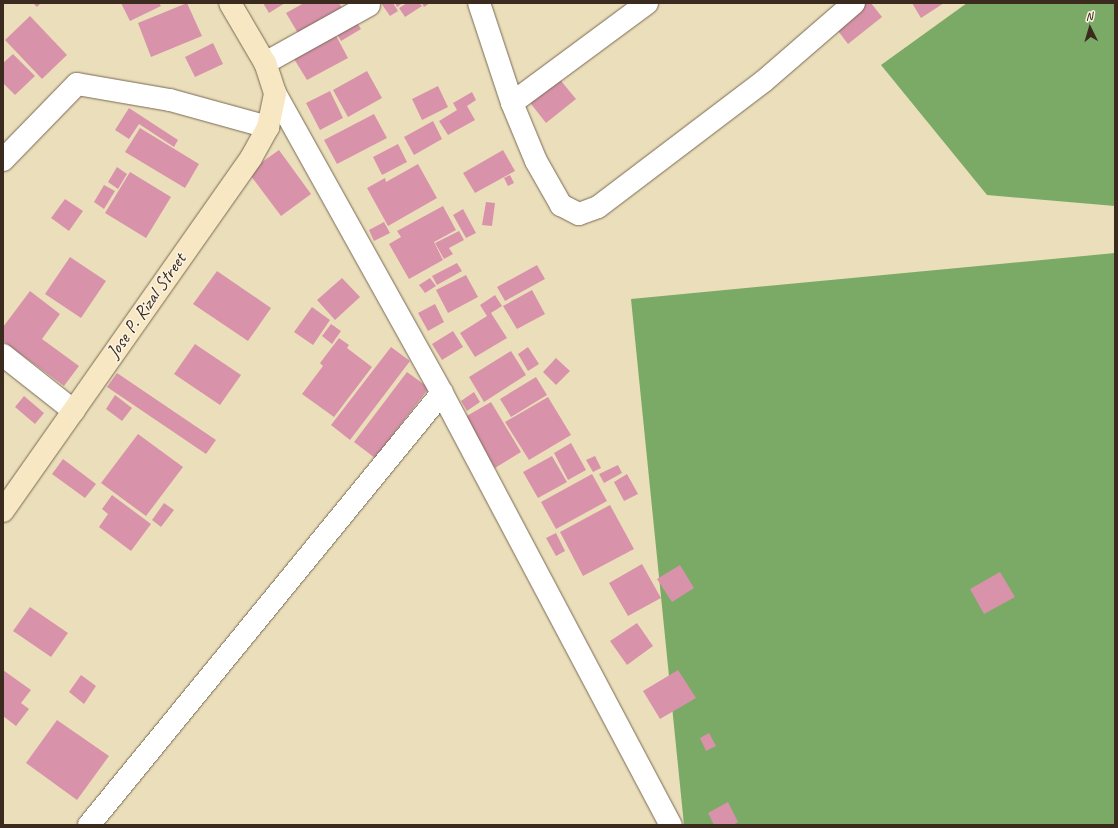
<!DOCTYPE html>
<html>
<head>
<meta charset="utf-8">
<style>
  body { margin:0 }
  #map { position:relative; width:1118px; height:828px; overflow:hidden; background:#ebdfbb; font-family:Caveat,sans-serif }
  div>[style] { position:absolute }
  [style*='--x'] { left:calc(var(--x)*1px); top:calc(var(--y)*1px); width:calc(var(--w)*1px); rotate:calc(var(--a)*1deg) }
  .forest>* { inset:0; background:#7aaa65 }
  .building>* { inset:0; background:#d893aa }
  .roads { filter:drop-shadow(0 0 1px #796955) drop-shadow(0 0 1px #796955) }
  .street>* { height:22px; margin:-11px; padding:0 11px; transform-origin:11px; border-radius:11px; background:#fff }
  .secondary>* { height:22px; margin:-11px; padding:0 11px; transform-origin:11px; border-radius:11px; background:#f7e8c3 }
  span { translate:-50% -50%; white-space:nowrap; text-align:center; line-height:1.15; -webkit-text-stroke:3px #fcf5e5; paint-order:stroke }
  .street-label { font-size:19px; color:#3b2a1e }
  .frame { position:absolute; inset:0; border:4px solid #3b2a1e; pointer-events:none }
  .north { position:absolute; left:1070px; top:8px; width:40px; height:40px; -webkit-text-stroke:3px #fcf5e5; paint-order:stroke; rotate:355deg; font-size:11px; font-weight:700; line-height:16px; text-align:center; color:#3b2a1e }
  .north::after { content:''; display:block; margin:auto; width:14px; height:18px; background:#3b2a1e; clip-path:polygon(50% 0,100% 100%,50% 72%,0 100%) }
</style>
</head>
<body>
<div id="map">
  <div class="forest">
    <i style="clip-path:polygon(967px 3px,1115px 3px,1115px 206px,987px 195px,881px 65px)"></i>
    <i style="clip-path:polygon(1115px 253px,1115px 825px,684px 825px,631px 299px)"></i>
  </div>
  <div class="building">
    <i style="clip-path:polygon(33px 3px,41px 3px,37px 7px)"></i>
    <i style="clip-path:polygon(121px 3px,159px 3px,161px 6px,130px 21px)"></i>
    <i style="clip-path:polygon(187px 3px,202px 36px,151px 57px,138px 23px)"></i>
    <i style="clip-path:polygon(263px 3px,285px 3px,269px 13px)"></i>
    <i style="clip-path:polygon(304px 3px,339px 3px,346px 15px,302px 40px,286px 13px)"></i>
    <i style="clip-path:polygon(381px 3px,393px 3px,398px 11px,390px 16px)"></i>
    <i style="clip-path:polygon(395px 3px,403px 3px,397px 7px)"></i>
    <i style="clip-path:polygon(407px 3px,419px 3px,422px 6px,405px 17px,399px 8px)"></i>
    <i style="clip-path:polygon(422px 3px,430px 3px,424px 7px)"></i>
    <i style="clip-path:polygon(865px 3px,871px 3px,882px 17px,848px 44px,835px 27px)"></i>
    <i style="clip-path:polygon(912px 3px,944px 3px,921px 18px)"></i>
    <i style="clip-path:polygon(30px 16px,67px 55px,42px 79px,5px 40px)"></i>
    <i style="clip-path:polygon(354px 18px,361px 29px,341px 41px,334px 29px)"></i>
    <i style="clip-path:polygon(333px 30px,348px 58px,307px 80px,291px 54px)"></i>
    <i style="clip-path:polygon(213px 43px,223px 64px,195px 77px,185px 57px)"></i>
    <i style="clip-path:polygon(13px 54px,35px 76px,15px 95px,3px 83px,3px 63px)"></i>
    <i style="clip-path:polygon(367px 71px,382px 98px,348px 117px,333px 90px)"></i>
    <i style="clip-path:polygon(557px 76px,576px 99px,546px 123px,528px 100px)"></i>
    <i style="clip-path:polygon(438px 86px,448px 107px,422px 120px,412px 99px)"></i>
    <i style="clip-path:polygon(330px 91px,343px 118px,320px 130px,306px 103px)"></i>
    <i style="clip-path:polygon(472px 92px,476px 100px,467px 106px,475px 120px,448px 135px,439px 121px,457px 110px,453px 103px)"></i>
    <i style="clip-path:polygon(129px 108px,178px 140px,174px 147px,139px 124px,129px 139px,115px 130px)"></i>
    <i style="clip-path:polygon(374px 114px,387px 138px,337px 164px,324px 140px)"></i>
    <i style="clip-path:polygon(433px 121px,442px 139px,414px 155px,404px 137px)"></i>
    <i style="clip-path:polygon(140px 128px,199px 164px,185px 188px,125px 152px)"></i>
    <i style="clip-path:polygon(398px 144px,407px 162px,382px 175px,373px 157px)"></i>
    <i style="clip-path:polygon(279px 150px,311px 194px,281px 216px,248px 172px)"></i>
    <i style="clip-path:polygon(503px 150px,515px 171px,475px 193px,463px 173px)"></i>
    <i style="clip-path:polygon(418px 164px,437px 198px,388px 226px,367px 188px,385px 178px,386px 182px)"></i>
    <i style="clip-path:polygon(117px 167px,127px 174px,118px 189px,108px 182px)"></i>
    <i style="clip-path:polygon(130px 172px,171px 197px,146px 238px,105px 213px)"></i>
    <i style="clip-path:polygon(510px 175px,514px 183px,508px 186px,504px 178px)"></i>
    <i style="clip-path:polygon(104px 185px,115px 191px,104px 209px,94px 202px)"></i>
    <i style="clip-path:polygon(65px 199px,83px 211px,69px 231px,51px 218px)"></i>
    <i style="clip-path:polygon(486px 202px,495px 203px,492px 226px,482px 225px)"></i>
    <i style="clip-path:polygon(443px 206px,456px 230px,434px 242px,443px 260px,409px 279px,389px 244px,401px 237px,397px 231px)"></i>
    <i style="clip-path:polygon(463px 209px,476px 233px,466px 238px,453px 215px)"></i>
    <i style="clip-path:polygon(384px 222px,390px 233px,374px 241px,369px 230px)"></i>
    <i style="clip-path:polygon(459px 231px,464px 240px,449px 248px,453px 254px,444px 259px,435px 243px)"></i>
    <i style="clip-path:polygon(70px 257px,106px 281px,81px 318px,45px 294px)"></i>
    <i style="clip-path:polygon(457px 263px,462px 271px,437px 285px,432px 276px)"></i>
    <i style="clip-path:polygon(537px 265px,545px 279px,505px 301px,497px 287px)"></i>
    <i style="clip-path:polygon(217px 271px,271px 308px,248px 341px,193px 304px)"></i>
    <i style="clip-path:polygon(466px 275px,478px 297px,448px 313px,436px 290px)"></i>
    <i style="clip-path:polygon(342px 278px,360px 297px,335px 320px,317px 300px)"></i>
    <i style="clip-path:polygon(430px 278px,436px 286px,425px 293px,419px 285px)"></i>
    <i style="clip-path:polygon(532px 290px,545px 314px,517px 329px,503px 306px)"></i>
    <i style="clip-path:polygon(30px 291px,60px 314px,42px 339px,79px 366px,64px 386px,3px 341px,3px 327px)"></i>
    <i style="clip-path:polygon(495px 295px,502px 306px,491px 313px,507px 338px,475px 357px,460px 333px,487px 316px,480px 305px)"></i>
    <i style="clip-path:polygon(435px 304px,444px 322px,428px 331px,418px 313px)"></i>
    <i style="clip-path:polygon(312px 307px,330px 320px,313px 345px,294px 332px)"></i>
    <i style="clip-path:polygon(331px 324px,341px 331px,332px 344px,322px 336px)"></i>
    <i style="clip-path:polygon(453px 331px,463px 347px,442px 360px,432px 344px)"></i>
    <i style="clip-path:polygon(339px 338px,349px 345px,347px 348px,372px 367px,334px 417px,302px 394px,323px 366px,320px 363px)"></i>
    <i style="clip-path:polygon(195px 344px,241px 375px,220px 405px,174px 374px)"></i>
    <i style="clip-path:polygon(391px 347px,410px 361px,350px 440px,331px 425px)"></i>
    <i style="clip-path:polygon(528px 347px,539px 364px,528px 371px,518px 354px)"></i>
    <i style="clip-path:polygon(511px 351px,526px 375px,484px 402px,469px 377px)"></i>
    <i style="clip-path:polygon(556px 358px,570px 371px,556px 385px,543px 372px)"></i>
    <i style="clip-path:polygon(407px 372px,429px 388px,375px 458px,354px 442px)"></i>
    <i style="clip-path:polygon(117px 373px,216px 440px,206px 454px,107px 387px)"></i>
    <i style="clip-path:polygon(536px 377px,547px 395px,511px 417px,500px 399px)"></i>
    <i style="clip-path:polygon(474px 392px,480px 402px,467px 411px,461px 401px)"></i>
    <i style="clip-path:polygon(115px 395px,132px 408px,122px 421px,106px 409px)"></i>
    <i style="clip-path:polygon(24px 396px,44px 413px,35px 424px,15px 407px)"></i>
    <i style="clip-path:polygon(548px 397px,571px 435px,529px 460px,505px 422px)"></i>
    <i style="clip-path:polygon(491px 402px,521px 452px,495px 468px,465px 417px)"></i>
    <i style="clip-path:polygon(138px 434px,183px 467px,146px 516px,101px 483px)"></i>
    <i style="clip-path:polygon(571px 443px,586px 470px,568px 480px,554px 453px)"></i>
    <i style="clip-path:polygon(552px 456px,567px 482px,538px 498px,523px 472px)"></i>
    <i style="clip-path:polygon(595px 456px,601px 468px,593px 472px,586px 460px)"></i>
    <i style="clip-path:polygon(63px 459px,96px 484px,85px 498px,52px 474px)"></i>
    <i style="clip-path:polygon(618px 465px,622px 473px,604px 483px,599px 474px)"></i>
    <i style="clip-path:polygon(592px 474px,607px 501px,556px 529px,541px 502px)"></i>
    <i style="clip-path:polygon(627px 474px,638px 494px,624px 501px,614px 482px)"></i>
    <i style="clip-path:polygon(112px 495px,151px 524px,131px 551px,99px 527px,108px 514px,102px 509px)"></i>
    <i style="clip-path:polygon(164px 503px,174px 510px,161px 527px,152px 520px)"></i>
    <i style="clip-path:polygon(610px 505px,634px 549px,583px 576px,560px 532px)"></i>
    <i style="clip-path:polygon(556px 533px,565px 551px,556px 556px,546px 538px)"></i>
    <i style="clip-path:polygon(642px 564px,661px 598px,628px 616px,609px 583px)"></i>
    <i style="clip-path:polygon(680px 565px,694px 588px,672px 602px,657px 579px)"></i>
    <i style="clip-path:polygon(1000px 572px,1015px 597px,984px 614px,970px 589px)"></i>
    <i style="clip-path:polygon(30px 607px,68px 633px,51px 657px,13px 631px)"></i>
    <i style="clip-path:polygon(637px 623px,653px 646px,627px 665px,610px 641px)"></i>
    <i style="clip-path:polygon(3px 670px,31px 690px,21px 703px,29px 709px,16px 726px,3px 716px)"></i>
    <i style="clip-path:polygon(678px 670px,696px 698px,660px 719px,643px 691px)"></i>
    <i style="clip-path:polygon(81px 675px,96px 686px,84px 704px,69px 692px)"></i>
    <i style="clip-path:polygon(57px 720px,109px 756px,77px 800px,26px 763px)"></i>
    <i style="clip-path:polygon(709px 733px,716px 746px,706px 751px,700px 738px)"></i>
    <i style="clip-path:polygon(728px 802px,738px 822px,733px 825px,714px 825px,708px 813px)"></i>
  </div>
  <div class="roads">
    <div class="street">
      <i style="--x:479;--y:3;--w:105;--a:71.7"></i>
      <i style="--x:512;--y:103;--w:63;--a:67.5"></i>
      <i style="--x:536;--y:161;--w:51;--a:60.4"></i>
      <i style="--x:561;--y:205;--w:20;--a:27"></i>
      <i style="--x:579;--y:214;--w:20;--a:-20"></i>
      <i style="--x:598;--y:207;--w:208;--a:-37.2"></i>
      <i style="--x:764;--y:81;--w:119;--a:-40.9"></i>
      <i style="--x:265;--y:63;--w:119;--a:-29.1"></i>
      <i style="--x:275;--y:93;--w:343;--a:60.9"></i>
      <i style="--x:442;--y:393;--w:489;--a:62.1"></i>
      <i style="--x:512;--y:103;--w:168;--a:-36.5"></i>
      <i style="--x:3;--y:160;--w:106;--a:-45.8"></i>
      <i style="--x:77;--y:84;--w:94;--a:9.8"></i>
      <i style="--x:170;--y:100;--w:102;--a:15.4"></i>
      <i style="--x:3;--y:355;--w:90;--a:38.3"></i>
      <i style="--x:89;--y:825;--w:558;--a:-50.75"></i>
    </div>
    <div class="secondary">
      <i style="--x:3;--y:511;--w:431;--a:-54.9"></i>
      <i style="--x:251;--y:158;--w:35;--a:-61"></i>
      <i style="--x:268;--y:127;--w:35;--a:-78"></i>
      <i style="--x:275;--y:93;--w:32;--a:-108"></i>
      <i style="--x:265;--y:63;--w:69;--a:-120.3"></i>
    </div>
  </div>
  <div class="street-label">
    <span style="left:147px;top:306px;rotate:-55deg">Jose P. Rizal Street</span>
  </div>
  <div class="frame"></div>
  <div class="north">N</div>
</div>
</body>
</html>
